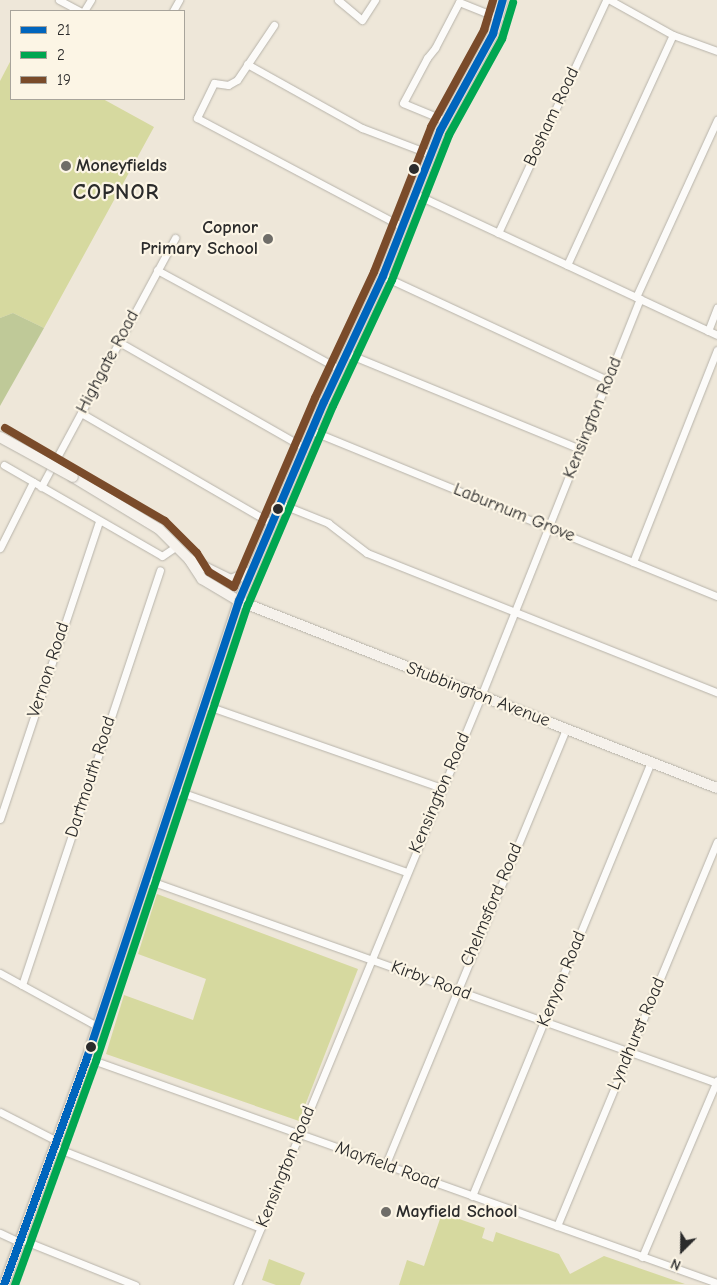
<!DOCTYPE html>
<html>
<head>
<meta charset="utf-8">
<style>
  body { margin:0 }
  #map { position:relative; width:717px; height:1285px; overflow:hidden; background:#eee7d9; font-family:"Comic Neue",sans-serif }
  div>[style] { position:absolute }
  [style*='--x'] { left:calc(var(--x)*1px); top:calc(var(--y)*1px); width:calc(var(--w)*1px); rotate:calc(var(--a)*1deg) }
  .green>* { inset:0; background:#d6d99f }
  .forest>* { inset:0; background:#bfc998 }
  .roads { filter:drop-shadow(0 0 1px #b7b3aa) drop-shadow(0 0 1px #b7b3aa) }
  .street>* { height:7px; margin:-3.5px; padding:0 3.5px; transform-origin:3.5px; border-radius:3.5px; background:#fcfbf9 }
  .secondary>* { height:10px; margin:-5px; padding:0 5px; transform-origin:5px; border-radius:5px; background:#f6f2ec }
  .primary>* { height:10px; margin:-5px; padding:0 5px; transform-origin:5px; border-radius:5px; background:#ebe3d7 }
  .bridges { filter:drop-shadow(0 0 1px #b7b3aa) drop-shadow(0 0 1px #b7b3aa) }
  .secondary-bridge>* { height:10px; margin:-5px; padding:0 5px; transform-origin:5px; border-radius:5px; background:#f6f2ec }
  .bus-1>* { height:8px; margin:-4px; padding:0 4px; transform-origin:4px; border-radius:4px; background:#0065bd }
  .bus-2>* { height:8px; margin:-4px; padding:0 4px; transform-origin:4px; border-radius:4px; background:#00a651 }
  .bus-3>* { height:8px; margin:-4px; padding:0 4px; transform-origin:4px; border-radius:4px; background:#7a4b2a }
  .dots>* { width:14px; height:14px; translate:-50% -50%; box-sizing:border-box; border:2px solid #fcf5e5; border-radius:50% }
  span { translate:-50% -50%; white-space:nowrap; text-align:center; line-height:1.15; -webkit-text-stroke:4.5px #fcf5e5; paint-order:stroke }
  .street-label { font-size:18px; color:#2b2b2b }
  .poi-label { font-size:18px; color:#2b2b2b; font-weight:700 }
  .left { translate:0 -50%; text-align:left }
  .right { translate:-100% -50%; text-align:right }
  .district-label { font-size:22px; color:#2b2b2b; font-weight:700; letter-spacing:1px }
  .legend { position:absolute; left:10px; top:10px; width:175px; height:90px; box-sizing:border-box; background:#fcf5e5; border:1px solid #a8a49b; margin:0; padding:6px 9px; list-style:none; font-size:15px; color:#2b2b2b }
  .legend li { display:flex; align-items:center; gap:10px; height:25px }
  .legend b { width:25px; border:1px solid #a8a49b }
  .north { position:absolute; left:657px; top:1225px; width:50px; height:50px; -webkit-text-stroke:4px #fcf5e5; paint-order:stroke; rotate:203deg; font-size:14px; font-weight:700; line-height:20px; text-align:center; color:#2b2b2b }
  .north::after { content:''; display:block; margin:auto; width:18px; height:22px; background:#2b2b2b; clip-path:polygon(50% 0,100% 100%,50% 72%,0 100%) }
</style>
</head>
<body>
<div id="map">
  <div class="green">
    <i style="clip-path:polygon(11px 60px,11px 99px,103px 99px,154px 127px,44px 328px,13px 313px,0 318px,0 81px)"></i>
    <i style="clip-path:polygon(157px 894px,358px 969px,299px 1121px,106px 1054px,124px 995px,193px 1020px,206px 979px,138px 954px)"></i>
    <i style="clip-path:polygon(442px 1213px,485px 1228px,482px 1238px,493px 1242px,496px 1232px,559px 1254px,570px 1274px,604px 1256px,685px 1284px,399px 1285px,407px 1260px,424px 1266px)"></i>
    <i style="clip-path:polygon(269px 1259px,305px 1273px,300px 1285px,276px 1285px,262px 1280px)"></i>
  </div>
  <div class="forest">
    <i style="clip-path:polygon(13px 313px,44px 328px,0 406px,0 318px)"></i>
  </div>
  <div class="roads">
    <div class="street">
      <i style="--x:59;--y:0;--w:24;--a:28"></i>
      <i style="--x:338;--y:0;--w:31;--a:40"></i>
      <i style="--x:362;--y:20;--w:24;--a:-57"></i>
      <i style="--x:610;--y:0;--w:72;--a:29.1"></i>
      <i style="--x:673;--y:35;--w:47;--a:20"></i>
      <i style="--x:84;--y:11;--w:13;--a:-58"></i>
      <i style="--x:173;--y:11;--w:13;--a:-61"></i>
      <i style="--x:274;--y:25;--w:66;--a:123.9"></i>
      <i style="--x:237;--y:80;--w:10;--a:151"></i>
      <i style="--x:228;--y:85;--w:14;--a:-172"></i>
      <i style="--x:214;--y:83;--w:39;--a:116"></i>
      <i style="--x:197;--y:118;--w:233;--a:27.9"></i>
      <i style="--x:247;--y:64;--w:132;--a:29.1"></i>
      <i style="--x:362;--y:128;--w:73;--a:20.9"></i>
      <i style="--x:444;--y:120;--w:44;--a:-157.5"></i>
      <i style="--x:403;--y:103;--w:51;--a:-61.9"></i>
      <i style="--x:427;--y:58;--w:13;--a:-51"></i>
      <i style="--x:435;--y:48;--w:52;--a:-62.4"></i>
      <i style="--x:459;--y:2;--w:43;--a:21.8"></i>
      <i style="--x:415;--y:194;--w:333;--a:25"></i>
      <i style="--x:498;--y:233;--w:257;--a:-65.1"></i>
      <i style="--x:567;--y:265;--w:253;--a:-65.3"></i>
      <i style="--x:157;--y:270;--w:207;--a:28.5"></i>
      <i style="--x:383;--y:276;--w:247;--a:24.9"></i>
      <i style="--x:636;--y:297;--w:195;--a:-65.4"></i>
      <i style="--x:708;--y:331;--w:25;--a:-69"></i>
      <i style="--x:119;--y:342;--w:214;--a:29.7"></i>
      <i style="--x:346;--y:353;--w:253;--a:22.3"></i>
      <i style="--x:81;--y:413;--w:220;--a:30.1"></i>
      <i style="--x:312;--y:431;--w:437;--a:22.2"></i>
      <i style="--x:4;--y:465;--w:182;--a:29.9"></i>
      <i style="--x:162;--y:556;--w:18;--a:-34"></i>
      <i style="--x:41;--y:487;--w:283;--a:-61.7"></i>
      <i style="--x:281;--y:504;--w:51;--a:22"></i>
      <i style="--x:328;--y:523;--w:49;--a:37.6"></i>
      <i style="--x:367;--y:553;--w:377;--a:21.7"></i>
      <i style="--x:0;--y:548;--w:74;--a:-63.4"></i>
      <i style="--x:633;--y:562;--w:228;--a:-68.4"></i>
      <i style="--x:205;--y:705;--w:251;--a:19.3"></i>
      <i style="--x:175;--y:790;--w:246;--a:19.5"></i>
      <i style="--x:0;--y:819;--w:314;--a:-71.6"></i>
      <i style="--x:145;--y:879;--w:607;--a:19.63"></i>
      <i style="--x:0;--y:973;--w:111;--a:28.7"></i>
      <i style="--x:22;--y:985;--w:437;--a:-71.6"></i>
      <i style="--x:87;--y:1058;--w:669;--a:19.65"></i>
      <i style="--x:0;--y:1112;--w:64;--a:27"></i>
      <i style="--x:54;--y:1147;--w:222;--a:21.4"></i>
      <i style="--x:385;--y:1166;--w:473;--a:-67.5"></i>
      <i style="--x:472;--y:1196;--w:469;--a:-67.6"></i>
      <i style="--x:557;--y:1226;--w:416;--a:-67.4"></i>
      <i style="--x:0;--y:1233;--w:21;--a:25"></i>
      <i style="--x:20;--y:1239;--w:124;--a:21.8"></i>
      <i style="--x:642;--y:1257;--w:192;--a:-67"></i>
      <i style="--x:237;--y:1285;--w:638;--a:-67.5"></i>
      <i style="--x:481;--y:696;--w:428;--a:-68.2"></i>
    </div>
    <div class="secondary">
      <i style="--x:73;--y:477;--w:100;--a:31.2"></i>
      <i style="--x:159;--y:529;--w:42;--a:45"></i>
      <i style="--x:189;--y:559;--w:24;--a:57"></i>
      <i style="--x:202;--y:579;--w:43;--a:30.7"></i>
      <i style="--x:239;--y:601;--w:513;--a:21.37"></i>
      <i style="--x:190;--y:560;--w:46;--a:26"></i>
      <i style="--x:231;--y:580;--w:22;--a:-22"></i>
    </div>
    <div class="primary">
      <i style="--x:4;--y:1285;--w:242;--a:-69.9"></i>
      <i style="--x:87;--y:1058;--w:482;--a:-71.6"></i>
      <i style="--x:239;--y:601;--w:216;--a:-66.9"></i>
      <i style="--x:324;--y:402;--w:139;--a:-64.9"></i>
      <i style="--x:383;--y:276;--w:156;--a:-68.5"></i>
      <i style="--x:440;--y:131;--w:111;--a:-61.3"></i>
      <i style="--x:493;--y:34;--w:35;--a:-74"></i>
    </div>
  </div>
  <div class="bridges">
    <div class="secondary-bridge">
      <i style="--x:0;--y:437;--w:83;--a:28.7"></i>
    </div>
  </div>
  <div class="bus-1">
    <i style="--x:4;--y:1285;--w:242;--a:-69.9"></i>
    <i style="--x:87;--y:1058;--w:482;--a:-71.6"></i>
    <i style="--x:239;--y:601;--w:216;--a:-66.9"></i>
    <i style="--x:324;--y:402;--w:139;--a:-64.9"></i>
    <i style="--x:383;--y:276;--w:156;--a:-68.5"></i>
    <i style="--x:440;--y:131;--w:111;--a:-61.3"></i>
    <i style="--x:493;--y:34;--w:35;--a:-74"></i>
  </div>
  <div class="bus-2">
    <i style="--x:15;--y:1285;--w:238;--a:-70.1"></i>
    <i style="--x:96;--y:1061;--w:481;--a:-71.6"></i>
    <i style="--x:248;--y:605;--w:216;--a:-66.9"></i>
    <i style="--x:333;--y:406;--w:139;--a:-64.9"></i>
    <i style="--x:392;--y:280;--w:156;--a:-68.5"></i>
    <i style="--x:449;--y:135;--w:110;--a:-61.1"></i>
    <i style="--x:502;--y:39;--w:38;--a:-73"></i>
  </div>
  <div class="bus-3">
    <i style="--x:5;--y:428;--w:185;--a:30.2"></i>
    <i style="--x:165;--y:521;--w:45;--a:45"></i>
    <i style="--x:197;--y:553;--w:22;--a:58"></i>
    <i style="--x:209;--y:572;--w:29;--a:31"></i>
    <i style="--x:234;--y:587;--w:206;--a:-66.8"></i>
    <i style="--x:315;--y:398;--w:139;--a:-64.9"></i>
    <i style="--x:374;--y:272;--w:156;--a:-68.5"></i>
    <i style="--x:431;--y:127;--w:111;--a:-61.3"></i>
    <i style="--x:484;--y:30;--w:31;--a:-73"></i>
  </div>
  <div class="dots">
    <i style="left:66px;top:166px;background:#6f6d68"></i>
    <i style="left:414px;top:169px;background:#2b2b2b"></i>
    <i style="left:268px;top:239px;background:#6f6d68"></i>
    <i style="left:278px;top:509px;background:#2b2b2b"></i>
    <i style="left:91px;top:1047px;background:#2b2b2b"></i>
    <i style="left:386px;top:1212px;background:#6f6d68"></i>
  </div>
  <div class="street-label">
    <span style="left:552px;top:117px;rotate:-65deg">Bosham Road</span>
    <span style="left:108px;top:362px;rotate:-62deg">Highgate Road</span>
    <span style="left:593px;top:418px;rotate:-68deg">Kensington Road</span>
    <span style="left:514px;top:513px;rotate:22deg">Laburnum Grove</span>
    <span style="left:49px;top:670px;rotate:-72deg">Vernon Road</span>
    <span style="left:478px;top:695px;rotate:21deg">Stubbington Avenue</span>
    <span style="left:91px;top:777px;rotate:-72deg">Dartmouth Road</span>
    <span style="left:440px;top:793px;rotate:-67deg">Kensington Road</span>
    <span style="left:492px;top:905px;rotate:-67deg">Chelmsford Road</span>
    <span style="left:562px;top:979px;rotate:-68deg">Kenyon Road</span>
    <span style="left:431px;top:981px;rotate:20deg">Kirby Road</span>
    <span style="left:637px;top:1034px;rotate:-67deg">Lyndhurst Road</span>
    <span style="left:387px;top:1166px;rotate:20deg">Mayfield Road</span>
    <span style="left:286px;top:1167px;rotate:-68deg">Kensington Road</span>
  </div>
  <div class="poi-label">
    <span class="left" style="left:76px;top:166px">Moneyfields</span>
    <span class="right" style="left:258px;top:239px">Copnor<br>Primary School</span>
    <span class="left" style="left:396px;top:1212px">Mayfield School</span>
  </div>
  <div class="district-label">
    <span style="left:116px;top:193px">COPNOR</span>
  </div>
  <ul class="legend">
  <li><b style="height:6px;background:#0065bd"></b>21</li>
  <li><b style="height:6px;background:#00a651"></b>2</li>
  <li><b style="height:6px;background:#7a4b2a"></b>19</li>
  </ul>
  <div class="north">N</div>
</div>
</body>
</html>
